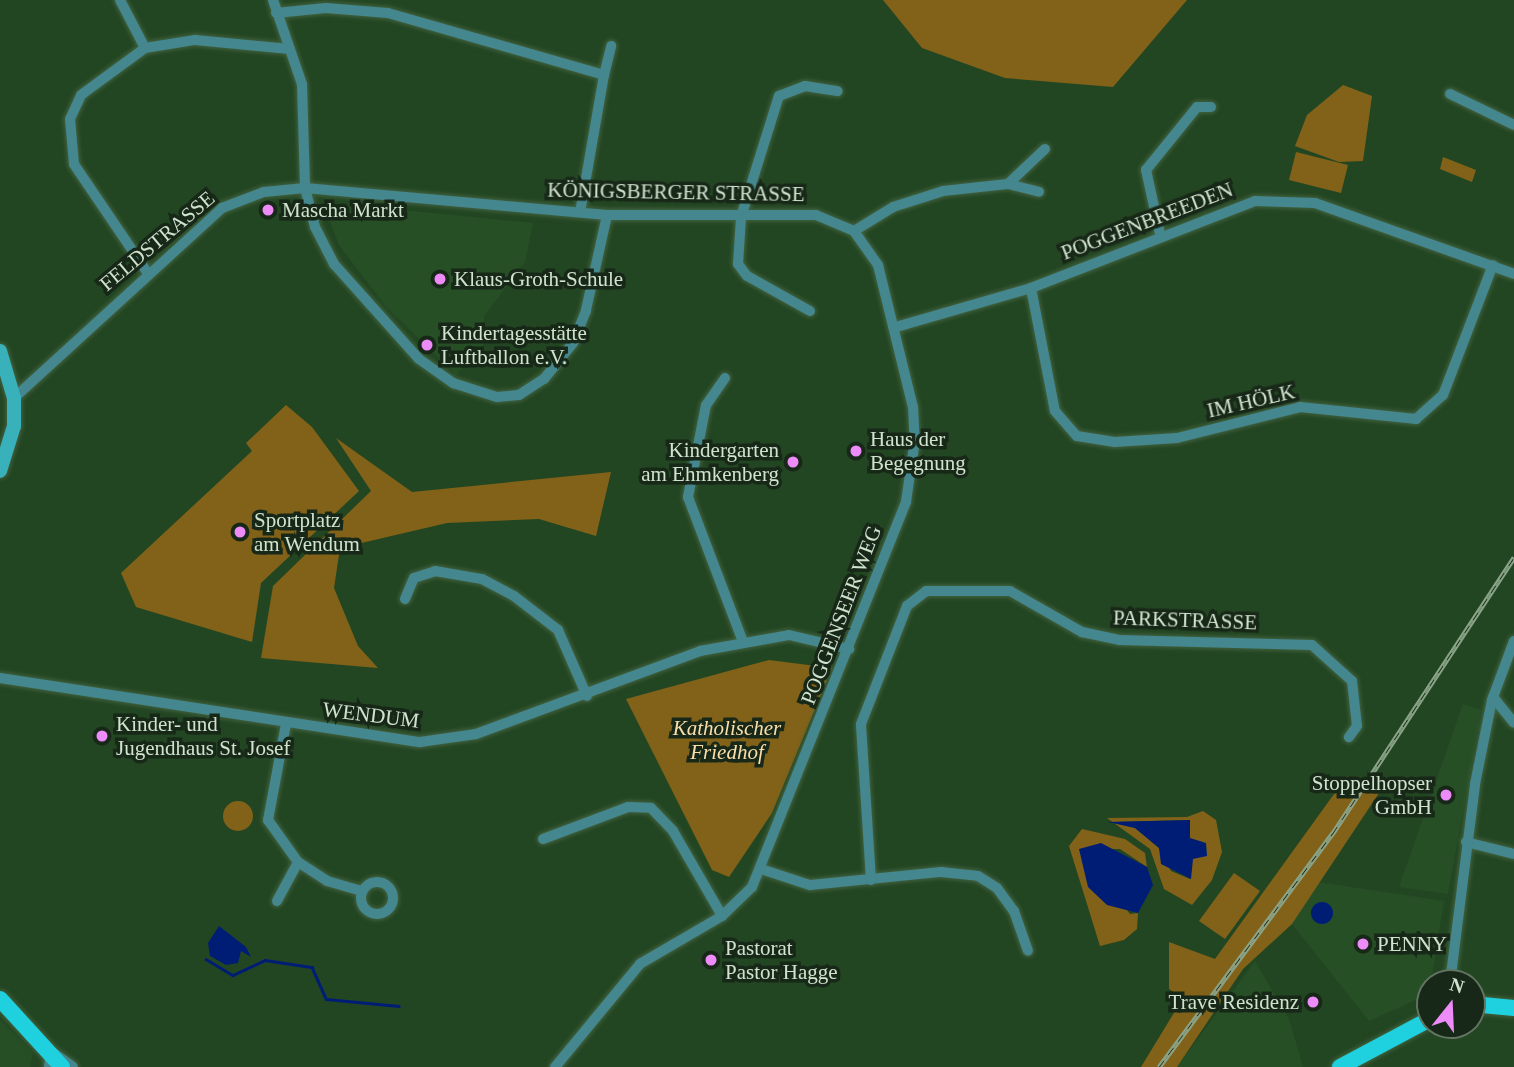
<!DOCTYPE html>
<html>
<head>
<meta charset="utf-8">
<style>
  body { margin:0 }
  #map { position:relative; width:1514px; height:1067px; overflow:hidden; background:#234622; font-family:"Times New Roman",serif }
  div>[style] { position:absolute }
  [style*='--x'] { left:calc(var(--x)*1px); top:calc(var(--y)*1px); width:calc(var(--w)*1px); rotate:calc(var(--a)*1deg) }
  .built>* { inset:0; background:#264f25 }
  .green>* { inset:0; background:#826219 }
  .round { border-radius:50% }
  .water>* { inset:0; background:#001d76 }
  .stream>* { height:2.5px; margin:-1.25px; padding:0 1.25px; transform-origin:1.25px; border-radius:1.25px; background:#001d76 }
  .roads { filter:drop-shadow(0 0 2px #426241) drop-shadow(0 0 2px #426241) }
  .street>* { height:10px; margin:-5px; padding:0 5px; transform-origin:5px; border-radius:5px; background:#44878e }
  .street>.ring { margin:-5px; padding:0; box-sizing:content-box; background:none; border:10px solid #44878e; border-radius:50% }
  .secondary>* { height:14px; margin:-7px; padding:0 7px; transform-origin:7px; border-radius:7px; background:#39b1bb }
  .primary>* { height:16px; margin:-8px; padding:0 8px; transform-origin:8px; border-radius:8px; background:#1fd1de }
  .rail>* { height:5px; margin-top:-2.5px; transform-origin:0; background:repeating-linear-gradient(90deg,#182818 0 8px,#8aa489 0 16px); box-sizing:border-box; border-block:2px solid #8aa489 }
  .dots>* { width:19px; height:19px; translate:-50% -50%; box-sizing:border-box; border:4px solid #182818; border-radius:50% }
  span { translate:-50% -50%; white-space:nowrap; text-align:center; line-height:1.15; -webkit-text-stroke:7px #182818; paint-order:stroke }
  .street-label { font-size:21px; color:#cfe3ce }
  .poi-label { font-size:21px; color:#cfe3ce }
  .left { translate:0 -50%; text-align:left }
  .right { translate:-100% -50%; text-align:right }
  .park-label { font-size:21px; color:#fadfab; font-style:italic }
  .north { position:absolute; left:1416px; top:969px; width:70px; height:70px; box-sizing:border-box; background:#182818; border:2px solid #617361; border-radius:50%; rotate:18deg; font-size:19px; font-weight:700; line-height:28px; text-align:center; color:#cfe3ce }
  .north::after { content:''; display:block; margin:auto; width:24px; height:32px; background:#ed8cf9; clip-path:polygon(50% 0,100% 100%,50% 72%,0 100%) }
</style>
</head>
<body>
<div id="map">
  <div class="built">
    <i style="clip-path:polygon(323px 202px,533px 223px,525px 262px,484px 316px,484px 344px,456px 375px,386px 307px,339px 245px)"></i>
    <i style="clip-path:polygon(1463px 704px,1481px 710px,1448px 894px,1399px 887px)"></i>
    <i style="clip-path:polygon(1318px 882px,1444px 901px,1429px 994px,1369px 1021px,1292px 924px)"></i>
    <i style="clip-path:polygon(1255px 961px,1289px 1019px,1303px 1067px,1177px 1067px)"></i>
    <i style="clip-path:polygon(0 1020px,33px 1053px,30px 1067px,0 1067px)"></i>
  </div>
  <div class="green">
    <i style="clip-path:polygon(883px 0,1187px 0,1113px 87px,1005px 78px,922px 48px)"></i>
    <i style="clip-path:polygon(1343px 85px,1372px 96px,1363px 161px,1339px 162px,1295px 146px,1307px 115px)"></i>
    <i style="clip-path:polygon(1296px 152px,1348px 165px,1341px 193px,1289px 180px)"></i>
    <i style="clip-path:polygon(1443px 157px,1476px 170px,1472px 182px,1440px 169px)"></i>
    <i style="clip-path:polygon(286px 405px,312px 427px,359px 491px,261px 583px,252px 642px,136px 607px,121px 573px,252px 451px,246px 443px)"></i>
    <i style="clip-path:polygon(336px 438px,412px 492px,611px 472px,596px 536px,539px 519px,447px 523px,340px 548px,334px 588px,358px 646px,378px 668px,261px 658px,273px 586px,371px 491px)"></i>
    <i style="clip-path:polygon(769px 660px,832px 668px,772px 813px,729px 877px,712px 870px,626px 699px)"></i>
    <i style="clip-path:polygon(1347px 776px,1379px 793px,1292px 924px,1243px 969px,1177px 1067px,1141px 1067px,1183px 998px,1169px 989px,1169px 942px,1215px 959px)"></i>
    <i class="round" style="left:223px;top:801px;width:30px;height:30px"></i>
    <i style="clip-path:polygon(evenodd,1203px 811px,1216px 820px,1222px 852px,1212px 880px,1192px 905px,1164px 889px,1150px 849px,1107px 818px,1187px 817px,1203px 811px,1190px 820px,1190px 879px,1171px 871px,1159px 848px,1135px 828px,1113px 822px,1190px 820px)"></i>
    <i style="clip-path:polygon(1082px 829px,1125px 839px,1145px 853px,1147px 867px,1120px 849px,1079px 849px,1130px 914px,1138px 913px,1137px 929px,1124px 940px,1100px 946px,1069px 846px)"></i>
    <i style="clip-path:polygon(1234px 873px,1260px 891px,1225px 939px,1199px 921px)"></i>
  </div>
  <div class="water">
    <i style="clip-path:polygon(1190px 820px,1190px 838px,1206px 843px,1207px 856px,1193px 859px,1191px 879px,1161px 864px,1159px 848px,1135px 828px,1108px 822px)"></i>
    <i style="clip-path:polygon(1101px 843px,1147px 867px,1153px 885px,1138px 913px,1107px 905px,1088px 887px,1079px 849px)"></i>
    <i class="round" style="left:1311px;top:902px;width:22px;height:22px"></i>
    <i style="clip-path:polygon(219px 926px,246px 947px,251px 957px,241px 951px,238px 963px,226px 965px,210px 956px,208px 943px)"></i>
  </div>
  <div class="stream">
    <i style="--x:206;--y:959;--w:31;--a:31"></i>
    <i style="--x:233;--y:975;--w:35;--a:-25"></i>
    <i style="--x:265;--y:960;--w:48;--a:8.5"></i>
    <i style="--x:312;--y:967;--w:35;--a:66"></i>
    <i style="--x:326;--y:999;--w:73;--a:5.5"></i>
  </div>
  <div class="roads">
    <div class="street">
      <i style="--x:120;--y:0;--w:54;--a:62.5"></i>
      <i style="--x:273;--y:0;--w:89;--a:71"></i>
      <i style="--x:302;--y:84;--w:104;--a:88.3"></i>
      <i style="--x:305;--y:188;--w:40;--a:75.6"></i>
      <i style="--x:315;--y:227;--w:42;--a:62.8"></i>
      <i style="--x:334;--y:264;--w:127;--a:48.2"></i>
      <i style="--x:419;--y:359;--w:42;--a:35.2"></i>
      <i style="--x:453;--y:383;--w:46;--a:17.7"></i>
      <i style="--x:497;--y:397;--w:22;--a:-5"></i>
      <i style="--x:519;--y:395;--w:30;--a:-33"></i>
      <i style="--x:544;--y:379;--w:46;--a:-51.1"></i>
      <i style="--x:573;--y:343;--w:35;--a:-68"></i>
      <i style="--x:586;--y:310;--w:97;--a:-77.5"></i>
      <i style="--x:276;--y:13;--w:50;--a:-5.7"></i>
      <i style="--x:326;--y:8;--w:62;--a:4.6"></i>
      <i style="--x:388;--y:13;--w:225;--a:16"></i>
      <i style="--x:604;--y:75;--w:139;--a:99.9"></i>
      <i style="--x:604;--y:75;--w:30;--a:-76"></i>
      <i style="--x:1450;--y:94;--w:71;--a:25.8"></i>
      <i style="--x:1008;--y:184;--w:51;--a:-43.4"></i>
      <i style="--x:854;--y:231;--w:46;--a:-31.6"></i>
      <i style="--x:893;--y:207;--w:52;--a:-17.7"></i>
      <i style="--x:943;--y:191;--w:65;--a:-6.1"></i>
      <i style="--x:1008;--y:184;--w:32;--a:14"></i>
      <i style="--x:1160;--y:234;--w:66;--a:-102.3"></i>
      <i style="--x:1146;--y:170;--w:81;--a:-51"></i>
      <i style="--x:1197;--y:107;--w:14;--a:0"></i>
      <i style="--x:147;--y:272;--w:130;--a:-124.1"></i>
      <i style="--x:74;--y:164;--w:45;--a:-95.1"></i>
      <i style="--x:70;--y:119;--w:26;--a:-65"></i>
      <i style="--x:81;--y:95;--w:79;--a:-36.3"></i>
      <i style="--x:145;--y:48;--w:51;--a:-9.1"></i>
      <i style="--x:195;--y:40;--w:95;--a:5.4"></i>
      <i style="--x:1031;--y:288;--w:125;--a:79"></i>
      <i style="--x:1055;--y:411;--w:33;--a:49"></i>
      <i style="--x:1077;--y:436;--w:38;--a:9"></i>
      <i style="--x:1115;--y:442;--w:62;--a:-3.7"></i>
      <i style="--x:1177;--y:438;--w:127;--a:-14.1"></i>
      <i style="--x:1300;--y:407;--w:117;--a:5.9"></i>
      <i style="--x:1416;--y:419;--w:36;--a:-42"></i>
      <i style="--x:1443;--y:395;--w:139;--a:-69"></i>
      <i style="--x:810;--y:311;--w:72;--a:-150.9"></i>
      <i style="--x:747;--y:276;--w:15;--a:-127"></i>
      <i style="--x:738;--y:264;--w:47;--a:-86.3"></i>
      <i style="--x:741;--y:217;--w:127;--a:-72.6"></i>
      <i style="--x:779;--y:96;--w:28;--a:-21"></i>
      <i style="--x:805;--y:86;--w:33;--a:9"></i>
      <i style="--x:896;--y:327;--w:141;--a:-16.1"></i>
      <i style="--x:1031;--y:288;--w:240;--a:-21.2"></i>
      <i style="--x:1255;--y:201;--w:60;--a:1.9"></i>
      <i style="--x:1315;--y:203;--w:211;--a:19.6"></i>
      <i style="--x:725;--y:378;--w:33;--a:125"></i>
      <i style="--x:706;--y:405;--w:94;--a:101.1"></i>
      <i style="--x:688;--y:497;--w:155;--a:69.2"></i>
      <i style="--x:14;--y:398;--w:282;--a:-42.4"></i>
      <i style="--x:222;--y:208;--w:45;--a:-20.9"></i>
      <i style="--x:264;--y:192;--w:41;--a:-5.6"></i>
      <i style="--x:305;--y:188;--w:303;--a:5.1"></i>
      <i style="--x:607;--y:215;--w:209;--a:0"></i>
      <i style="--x:816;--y:215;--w:41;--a:22.8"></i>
      <i style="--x:854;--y:231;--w:42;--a:54.8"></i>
      <i style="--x:878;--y:265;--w:146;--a:76.2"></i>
      <i style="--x:913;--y:407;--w:33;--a:87"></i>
      <i style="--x:915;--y:440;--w:63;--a:98.3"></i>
      <i style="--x:906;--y:502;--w:415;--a:111.8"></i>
      <i style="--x:752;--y:887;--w:42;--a:136"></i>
      <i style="--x:722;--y:916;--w:95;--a:149.7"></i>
      <i style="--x:640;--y:964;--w:134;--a:129.5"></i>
      <i style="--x:405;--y:599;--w:23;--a:-67"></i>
      <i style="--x:414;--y:578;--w:22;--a:-18"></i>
      <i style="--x:435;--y:571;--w:48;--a:9.7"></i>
      <i style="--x:482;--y:579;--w:36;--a:28"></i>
      <i style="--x:514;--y:596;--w:56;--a:37.7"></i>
      <i style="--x:558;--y:630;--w:72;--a:66.3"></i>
      <i style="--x:0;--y:678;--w:425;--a:8.7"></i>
      <i style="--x:420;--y:742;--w:57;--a:-8.1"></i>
      <i style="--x:476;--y:734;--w:239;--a:-20.3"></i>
      <i style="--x:700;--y:651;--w:90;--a:-10.2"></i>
      <i style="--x:789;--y:635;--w:62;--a:13.1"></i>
      <i style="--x:1493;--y:697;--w:33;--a:51"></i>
      <i style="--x:286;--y:724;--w:98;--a:100.6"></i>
      <i style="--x:268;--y:820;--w:52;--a:54.5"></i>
      <i style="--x:298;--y:862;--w:35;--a:33"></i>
      <i style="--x:327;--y:881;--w:37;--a:16"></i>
      <i style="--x:543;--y:839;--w:91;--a:-20.6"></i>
      <i style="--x:628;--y:807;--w:23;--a:2"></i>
      <i style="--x:651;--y:808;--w:32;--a:46"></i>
      <i style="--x:673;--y:831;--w:98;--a:60"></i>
      <i style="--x:1466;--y:842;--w:49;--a:14"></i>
      <i style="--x:761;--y:869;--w:52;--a:18.1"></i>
      <i style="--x:810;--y:885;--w:132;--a:-5.7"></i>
      <i style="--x:941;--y:872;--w:37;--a:6"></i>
      <i style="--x:978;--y:876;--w:22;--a:32"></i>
      <i style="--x:997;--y:888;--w:29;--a:54"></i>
      <i style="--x:1014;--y:911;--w:42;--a:70.7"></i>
      <i style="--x:871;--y:880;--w:156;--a:-93.7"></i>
      <i style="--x:861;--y:724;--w:127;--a:-68.7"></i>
      <i style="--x:907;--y:606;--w:24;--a:-38"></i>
      <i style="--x:926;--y:591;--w:84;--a:0"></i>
      <i style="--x:1010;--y:591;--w:83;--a:29.7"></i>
      <i style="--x:1082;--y:632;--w:39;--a:12"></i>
      <i style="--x:1120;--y:640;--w:192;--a:1.5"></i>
      <i style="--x:1312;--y:645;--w:54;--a:42"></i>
      <i style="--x:1352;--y:681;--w:45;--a:83.7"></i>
      <i style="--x:1357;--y:726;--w:14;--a:126"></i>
      <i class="ring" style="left:361px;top:882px;width:22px;height:22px"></i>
      <i style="--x:277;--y:901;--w:44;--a:-61.7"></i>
      <i style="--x:1450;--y:983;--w:201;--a:-82.8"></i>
      <i style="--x:1475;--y:784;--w:86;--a:-78.6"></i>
      <i style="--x:1492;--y:700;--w:63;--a:-69.6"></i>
      <i style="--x:49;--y:1067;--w:16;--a:-83"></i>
      <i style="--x:51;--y:1051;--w:27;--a:36"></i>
    </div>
    <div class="secondary">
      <i style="--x:0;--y:351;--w:49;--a:73.4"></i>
      <i style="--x:14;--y:398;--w:28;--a:90"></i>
      <i style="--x:14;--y:426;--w:47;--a:107.3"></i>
    </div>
    <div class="primary">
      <i style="--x:0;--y:999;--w:92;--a:47.6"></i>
      <i style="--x:1472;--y:1004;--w:42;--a:5.4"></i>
      <i style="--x:1340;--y:1067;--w:102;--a:-28.1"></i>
    </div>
  </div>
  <div class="rail">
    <i style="--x:1159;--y:1067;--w:292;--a:-53.4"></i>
    <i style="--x:1333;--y:833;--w:330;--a:-56.7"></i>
  </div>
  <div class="dots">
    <i style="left:268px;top:210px;background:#ed8cf9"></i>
    <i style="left:440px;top:279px;background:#ed8cf9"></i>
    <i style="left:427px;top:345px;background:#ed8cf9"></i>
    <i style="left:856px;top:451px;background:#ed8cf9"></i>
    <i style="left:793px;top:462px;background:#ed8cf9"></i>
    <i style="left:240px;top:532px;background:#ed8cf9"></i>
    <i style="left:102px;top:736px;background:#ed8cf9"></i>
    <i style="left:1446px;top:795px;background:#ed8cf9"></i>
    <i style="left:1363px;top:944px;background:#ed8cf9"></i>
    <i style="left:711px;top:960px;background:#ed8cf9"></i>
    <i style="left:1313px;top:1002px;background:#ed8cf9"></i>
  </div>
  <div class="street-label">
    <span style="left:676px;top:192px;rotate:1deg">KÖNIGSBERGER STRASSE</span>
    <span style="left:1147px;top:221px;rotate:-21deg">POGGENBREEDEN</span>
    <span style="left:157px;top:241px;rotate:-40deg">FELDSTRASSE</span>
    <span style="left:1251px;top:401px;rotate:-13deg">IM HÖLK</span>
    <span style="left:841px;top:615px;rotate:-69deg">POGGENSEER WEG</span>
    <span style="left:1185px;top:620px;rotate:2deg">PARKSTRASSE</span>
    <span style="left:371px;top:715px;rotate:7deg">WENDUM</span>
  </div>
  <div class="poi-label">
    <span class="left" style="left:282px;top:210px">Mascha Markt</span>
    <span class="left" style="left:454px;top:279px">Klaus-Groth-Schule</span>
    <span class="left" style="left:441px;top:345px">Kindertagesstätte<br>Luftballon e.V.</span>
    <span class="left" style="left:870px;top:451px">Haus der<br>Begegnung</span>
    <span class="right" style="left:779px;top:462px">Kindergarten<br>am Ehmkenberg</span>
    <span class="left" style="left:254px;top:532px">Sportplatz<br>am Wendum</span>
    <span class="left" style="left:116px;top:736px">Kinder- und<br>Jugendhaus St. Josef</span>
    <span class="right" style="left:1432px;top:795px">Stoppelhopser<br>GmbH</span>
    <span class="left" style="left:1377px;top:944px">PENNY</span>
    <span class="left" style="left:725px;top:960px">Pastorat<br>Pastor Hagge</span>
    <span class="right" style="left:1299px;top:1002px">Trave Residenz</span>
  </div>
  <div class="park-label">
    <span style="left:727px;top:740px">Katholischer<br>Friedhof</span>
  </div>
  <div class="north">N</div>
</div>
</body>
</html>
